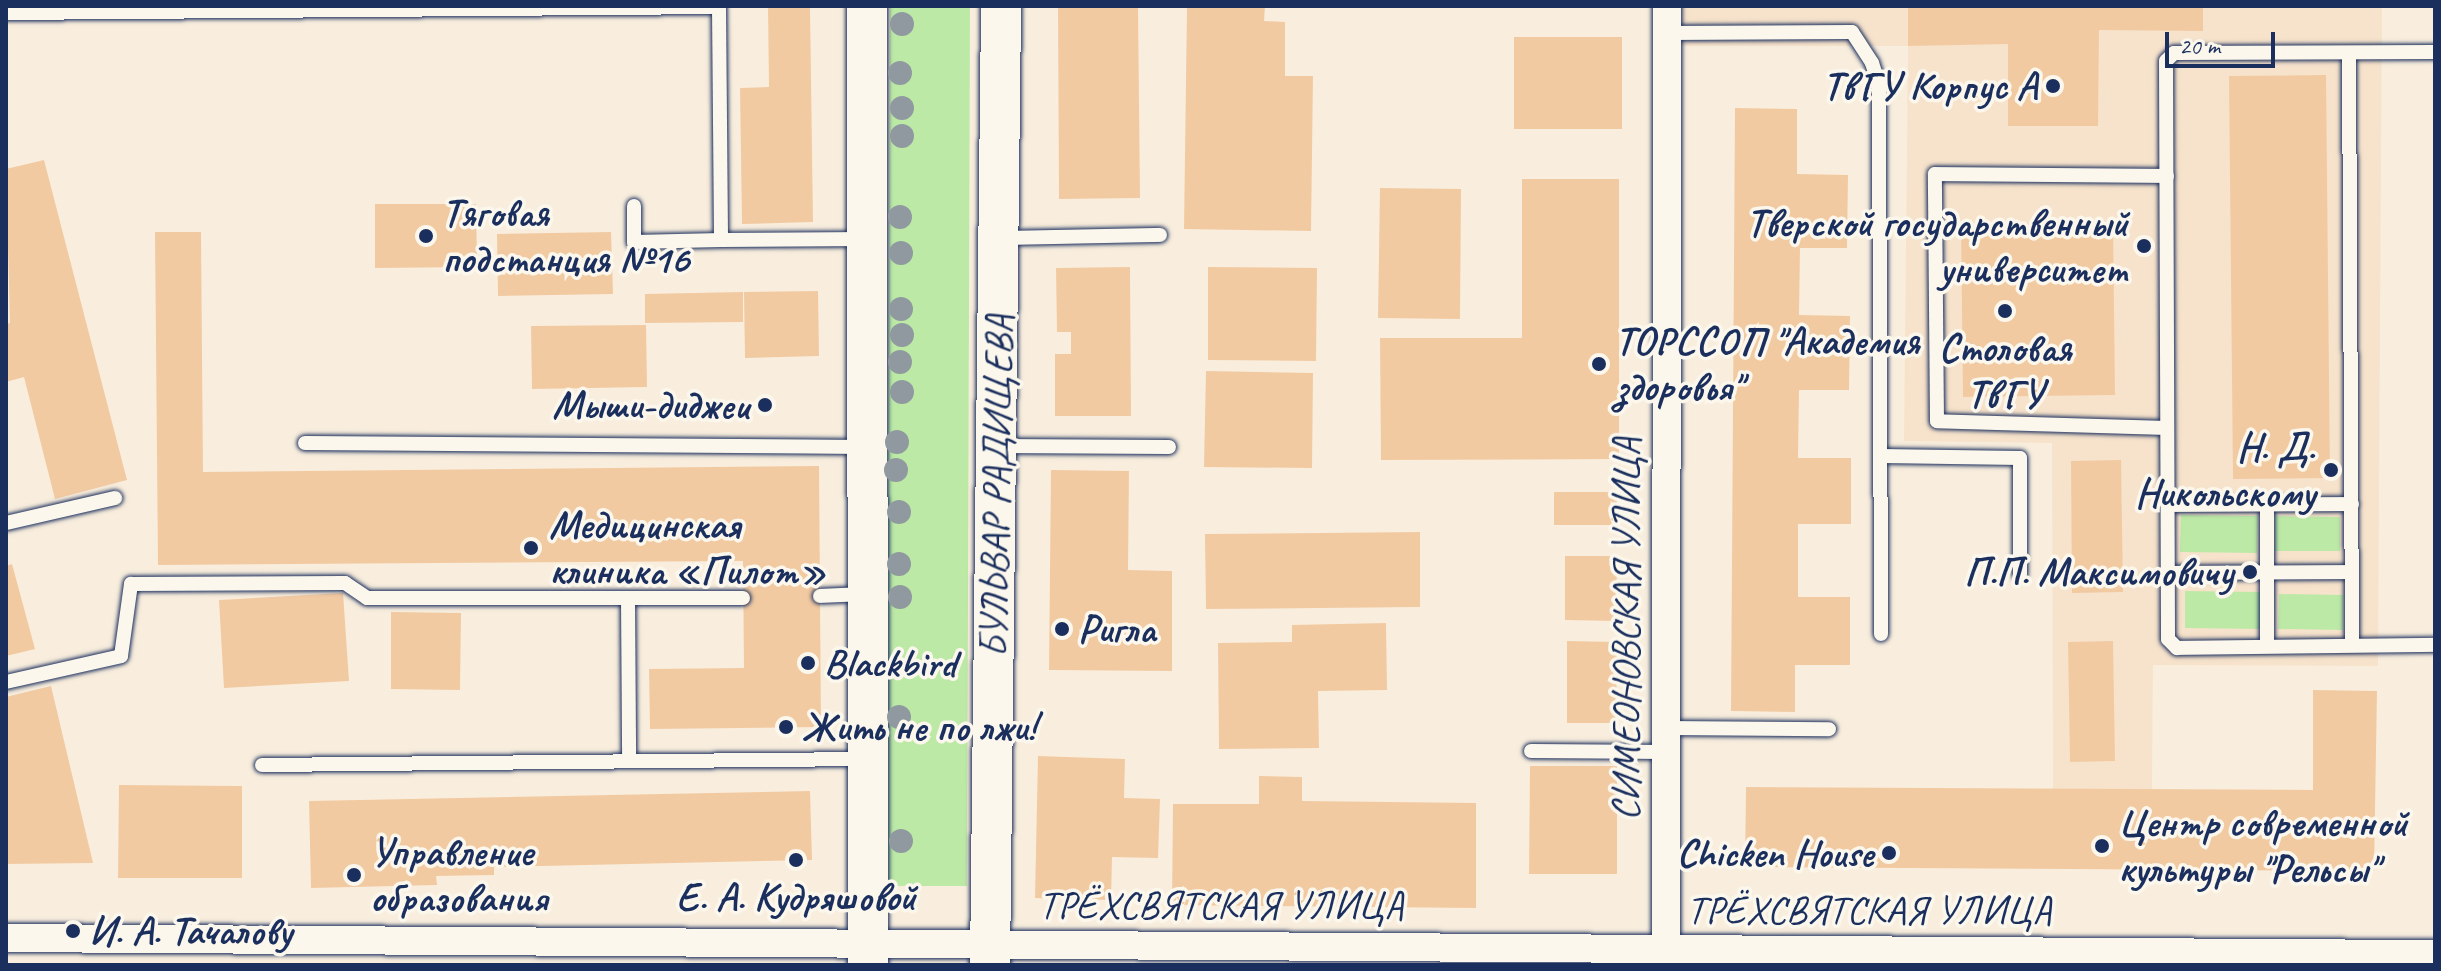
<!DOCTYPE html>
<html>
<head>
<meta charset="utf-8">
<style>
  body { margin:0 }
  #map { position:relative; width:2441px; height:971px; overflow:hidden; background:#f9eedd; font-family:Caveat,sans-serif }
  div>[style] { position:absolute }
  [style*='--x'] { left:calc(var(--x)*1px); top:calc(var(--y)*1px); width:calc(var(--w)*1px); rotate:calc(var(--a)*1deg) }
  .built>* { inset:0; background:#f7e3cb }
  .green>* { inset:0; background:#bde9a6 }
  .building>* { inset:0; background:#f2caa2 }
  .roads { filter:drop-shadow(0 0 2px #1b2f5e) drop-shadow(0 0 2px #1b2f5e) }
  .lane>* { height:14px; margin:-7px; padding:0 7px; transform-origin:7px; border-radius:7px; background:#fbf7ec }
  .street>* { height:28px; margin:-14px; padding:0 14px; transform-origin:14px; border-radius:14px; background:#fbf7ec }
  .secondary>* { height:40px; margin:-20px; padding:0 20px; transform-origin:20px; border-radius:20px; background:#fbf7ec }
  .trees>* { width:24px; height:24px; margin:-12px; border-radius:50%; background:#90999f }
  .dots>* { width:22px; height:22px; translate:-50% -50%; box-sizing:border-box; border:4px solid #fbf7ec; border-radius:50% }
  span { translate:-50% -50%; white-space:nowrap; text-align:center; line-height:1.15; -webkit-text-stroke:7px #fbf7ec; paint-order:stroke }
  .poi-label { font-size:40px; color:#1b2f5e; font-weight:700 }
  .right { translate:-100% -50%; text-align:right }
  .left { translate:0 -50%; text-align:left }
  .street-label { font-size:40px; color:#1b2f5e }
  .frame { position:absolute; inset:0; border:8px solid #1b2f5e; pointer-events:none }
  .scale { position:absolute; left:2165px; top:32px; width:110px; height:36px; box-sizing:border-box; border:4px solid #1b2f5e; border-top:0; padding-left:10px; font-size:24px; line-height:28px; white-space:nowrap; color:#1b2f5e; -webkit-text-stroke:6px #fbf7ec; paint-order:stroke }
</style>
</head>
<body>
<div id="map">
  <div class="built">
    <i style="clip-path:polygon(1673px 6px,2382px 6px,2378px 666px,2153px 665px,2152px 790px,2053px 789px,2052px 443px,1904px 441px,1908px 46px,1673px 46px)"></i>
  </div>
  <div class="green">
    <i style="clip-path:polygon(890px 6px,970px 6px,967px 886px,886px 886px)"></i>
    <i style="clip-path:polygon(2181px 515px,2258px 516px,2257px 553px,2180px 552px)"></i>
    <i style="clip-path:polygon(2275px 516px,2340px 517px,2340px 551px,2275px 551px)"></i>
    <i style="clip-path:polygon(2185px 591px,2261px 592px,2261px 629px,2185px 628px)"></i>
    <i style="clip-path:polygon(2279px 594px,2343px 595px,2343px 630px,2278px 629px)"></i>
  </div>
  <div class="building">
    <i style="clip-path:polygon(768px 6px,810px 6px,813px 222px,742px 224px,740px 88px,769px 87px)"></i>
    <i style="clip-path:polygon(1058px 6px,1138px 6px,1140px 198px,1059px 199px)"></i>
    <i style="clip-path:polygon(1187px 6px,1265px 6px,1264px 21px,1285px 22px,1285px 76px,1313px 76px,1311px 231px,1184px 229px)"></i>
    <i style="clip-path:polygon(1908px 6px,2203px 6px,2203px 31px,2099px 30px,2098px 126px,2008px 126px,2008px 44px,1908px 46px)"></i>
    <i style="clip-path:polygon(1514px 37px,1622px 37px,1622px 129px,1514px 129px)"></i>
    <i style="clip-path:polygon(2326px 75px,2330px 478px,2233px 479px,2229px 76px)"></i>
    <i style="clip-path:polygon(1735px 108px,1797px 109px,1797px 174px,1848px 175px,1847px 248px,1800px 248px,1799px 315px,1850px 316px,1849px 390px,1799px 390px,1798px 458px,1851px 458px,1851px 524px,1798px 524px,1798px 597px,1850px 597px,1850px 665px,1795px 665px,1795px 712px,1731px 711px)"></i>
    <i style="clip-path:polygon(44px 160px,127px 480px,55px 499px,24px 377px,6px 382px,6px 324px,10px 323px,6px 169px)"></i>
    <i style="clip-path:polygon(1522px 179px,1619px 179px,1619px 459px,1381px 460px,1380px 338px,1522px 338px)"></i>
    <i style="clip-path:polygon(1380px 188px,1461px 189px,1460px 319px,1378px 318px)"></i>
    <i style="clip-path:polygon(375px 204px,476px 204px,477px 267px,375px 268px)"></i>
    <i style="clip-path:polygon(2113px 223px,2115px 395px,1963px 397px,1961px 224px)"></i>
    <i style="clip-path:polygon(155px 232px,201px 232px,203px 472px,819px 466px,821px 727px,650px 729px,649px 669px,744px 668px,743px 561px,158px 565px)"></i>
    <i style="clip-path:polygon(611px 232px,613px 294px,498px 296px,497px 234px)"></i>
    <i style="clip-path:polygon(1130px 267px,1131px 416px,1055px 416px,1055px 354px,1071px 354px,1071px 332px,1057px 332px,1056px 268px)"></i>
    <i style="clip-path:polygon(1208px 267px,1317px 268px,1316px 361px,1208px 360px)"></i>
    <i style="clip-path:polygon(818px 291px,819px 356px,745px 358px,744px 292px)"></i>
    <i style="clip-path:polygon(743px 292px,743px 322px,645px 323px,645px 294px)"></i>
    <i style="clip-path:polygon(646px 325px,647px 387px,532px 389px,531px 326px)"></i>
    <i style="clip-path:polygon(1206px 371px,1313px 373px,1312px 468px,1204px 467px)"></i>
    <i style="clip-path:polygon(2121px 460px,2123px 592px,2072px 593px,2071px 461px)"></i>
    <i style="clip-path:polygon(1051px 470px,1129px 471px,1128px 570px,1172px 571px,1172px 671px,1049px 670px)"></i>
    <i style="clip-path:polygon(1554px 492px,1617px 492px,1617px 525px,1554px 525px)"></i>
    <i style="clip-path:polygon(1420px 532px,1420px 607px,1206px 609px,1205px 534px)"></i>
    <i style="clip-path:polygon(1565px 556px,1617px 556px,1616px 621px,1565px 620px)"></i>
    <i style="clip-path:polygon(12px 564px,35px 649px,6px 656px,6px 566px)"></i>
    <i style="clip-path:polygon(343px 593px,349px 681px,224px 688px,219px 600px)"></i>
    <i style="clip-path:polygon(391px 612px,461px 613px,460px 690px,391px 689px)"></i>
    <i style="clip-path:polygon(1386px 623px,1387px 690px,1318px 691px,1319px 748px,1219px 749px,1218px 643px,1292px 642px,1292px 625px)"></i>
    <i style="clip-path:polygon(1567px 641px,1617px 642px,1616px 723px,1567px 723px)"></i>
    <i style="clip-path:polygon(2113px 641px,2115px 761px,2070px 762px,2068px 642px)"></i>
    <i style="clip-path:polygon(51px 686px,93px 863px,6px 864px,6px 697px)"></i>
    <i style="clip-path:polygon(2313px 690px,2377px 691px,2374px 871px,1745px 867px,1746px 787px,2313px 790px)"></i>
    <i style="clip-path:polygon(1038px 756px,1125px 759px,1124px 798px,1160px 799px,1158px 858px,1112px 857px,1111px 900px,1035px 898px)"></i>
    <i style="clip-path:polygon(1530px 766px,1617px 766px,1617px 874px,1529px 874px)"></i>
    <i style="clip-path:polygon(1259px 776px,1302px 777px,1302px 801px,1476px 803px,1476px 908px,1172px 905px,1173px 804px,1259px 804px)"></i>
    <i style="clip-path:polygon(119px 785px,242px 786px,242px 878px,118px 878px)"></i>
    <i style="clip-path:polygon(810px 791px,812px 860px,494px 867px,494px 875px,436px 876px,437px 885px,311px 888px,309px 801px)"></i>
  </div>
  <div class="roads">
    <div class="lane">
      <i style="--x:6;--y:13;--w:713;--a:-0.48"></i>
      <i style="--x:719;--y:7;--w:233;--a:89.5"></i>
      <i style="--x:721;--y:240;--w:146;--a:-0.4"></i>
      <i style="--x:1667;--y:33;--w:185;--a:-0.3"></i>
      <i style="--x:1852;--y:32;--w:37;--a:57"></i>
      <i style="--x:1872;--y:63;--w:23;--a:72"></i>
      <i style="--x:1879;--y:85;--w:549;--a:89.79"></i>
      <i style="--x:2435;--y:52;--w:261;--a:179.8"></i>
      <i style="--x:2174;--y:53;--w:11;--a:135"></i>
      <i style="--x:2166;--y:61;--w:578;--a:89.8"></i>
      <i style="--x:2168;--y:639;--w:13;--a:45"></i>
      <i style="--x:2177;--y:648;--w:258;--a:-0.7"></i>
      <i style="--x:2349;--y:53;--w:592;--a:89.71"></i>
      <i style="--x:634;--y:206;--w:36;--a:90"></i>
      <i style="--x:634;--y:242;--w:87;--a:-1.3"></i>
      <i style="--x:999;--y:238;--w:161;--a:-1.1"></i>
      <i style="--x:2167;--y:428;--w:230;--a:-178.3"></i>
      <i style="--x:1937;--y:421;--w:247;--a:-90.5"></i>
      <i style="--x:1935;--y:174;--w:232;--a:0.5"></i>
      <i style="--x:305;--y:443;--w:558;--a:0.41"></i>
      <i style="--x:996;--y:446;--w:173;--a:0.3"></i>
      <i style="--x:1881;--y:456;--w:139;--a:0.8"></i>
      <i style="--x:2020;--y:458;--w:116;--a:90"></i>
      <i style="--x:2267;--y:504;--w:141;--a:90"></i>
      <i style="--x:2168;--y:505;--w:184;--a:-0.3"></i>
      <i style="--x:6;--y:523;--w:112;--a:-12.9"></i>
      <i style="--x:2169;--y:573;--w:183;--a:-0.3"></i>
      <i style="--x:820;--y:596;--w:43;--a:-2.7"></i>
      <i style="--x:628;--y:598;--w:163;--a:89.6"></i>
      <i style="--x:6;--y:682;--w:118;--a:-12.7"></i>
      <i style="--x:121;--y:656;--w:73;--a:-82.1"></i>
      <i style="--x:131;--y:584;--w:214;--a:-0.3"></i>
      <i style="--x:345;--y:583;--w:27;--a:34"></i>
      <i style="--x:367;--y:598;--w:376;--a:0"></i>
      <i style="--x:1666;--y:728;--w:163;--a:0.4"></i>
      <i style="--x:1531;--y:751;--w:135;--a:0.4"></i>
      <i style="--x:262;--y:765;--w:605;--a:-0.57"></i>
    </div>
    <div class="street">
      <i style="--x:6;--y:938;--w:2429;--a:0.38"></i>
      <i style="--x:1666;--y:965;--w:959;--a:-89.94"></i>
    </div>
    <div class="secondary">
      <i style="--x:867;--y:6;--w:959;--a:89.94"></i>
      <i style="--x:990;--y:965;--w:959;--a:-89.34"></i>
    </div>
  </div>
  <div class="trees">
    <i style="left:902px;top:24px"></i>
    <i style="left:900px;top:73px"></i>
    <i style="left:902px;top:108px"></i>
    <i style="left:902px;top:136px"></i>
    <i style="left:900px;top:217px"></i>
    <i style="left:901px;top:253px"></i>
    <i style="left:901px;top:309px"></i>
    <i style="left:902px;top:335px"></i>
    <i style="left:900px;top:362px"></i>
    <i style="left:902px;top:392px"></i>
    <i style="left:897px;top:442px"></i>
    <i style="left:896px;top:470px"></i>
    <i style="left:899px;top:512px"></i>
    <i style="left:899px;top:564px"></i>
    <i style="left:900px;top:597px"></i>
    <i style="left:899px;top:717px"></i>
    <i style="left:901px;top:841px"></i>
  </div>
  <div class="dots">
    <i style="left:2053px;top:86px;background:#1b2f5e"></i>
    <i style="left:426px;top:236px;background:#1b2f5e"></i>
    <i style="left:2144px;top:246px;background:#1b2f5e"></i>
    <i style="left:2005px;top:311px;background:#1b2f5e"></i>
    <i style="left:1599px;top:364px;background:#1b2f5e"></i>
    <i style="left:765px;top:405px;background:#1b2f5e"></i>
    <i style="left:2331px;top:470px;background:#1b2f5e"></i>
    <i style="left:531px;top:548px;background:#1b2f5e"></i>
    <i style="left:2250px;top:572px;background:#1b2f5e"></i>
    <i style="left:1062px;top:629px;background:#1b2f5e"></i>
    <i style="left:808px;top:663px;background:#1b2f5e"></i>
    <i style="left:786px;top:727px;background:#1b2f5e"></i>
    <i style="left:2102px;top:846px;background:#1b2f5e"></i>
    <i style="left:1889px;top:853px;background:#1b2f5e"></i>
    <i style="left:796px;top:860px;background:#1b2f5e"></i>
    <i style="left:354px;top:875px;background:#1b2f5e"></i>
    <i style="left:73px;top:931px;background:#1b2f5e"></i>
  </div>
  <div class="poi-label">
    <span class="right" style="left:2037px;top:86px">ТвГУ Корпус А</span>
    <span class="left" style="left:442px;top:236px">Тяговая<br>подстанция №16</span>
    <span class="right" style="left:2128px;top:246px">Тверской государственный<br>университет</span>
    <span class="left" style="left:1615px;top:364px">ТОРССОП "Академия<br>здоровья"</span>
    <span style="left:2005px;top:371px">Столовая<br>ТвГУ</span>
    <span class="right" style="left:749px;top:405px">Мыши-диджеи</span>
    <span class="right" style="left:2315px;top:470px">Н. Д.<br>Никольскому</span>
    <span class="left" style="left:549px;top:548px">Медицинская<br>клиника «Пилот»</span>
    <span class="right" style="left:2234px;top:572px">П.П. Максимовичу</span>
    <span class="left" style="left:1078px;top:629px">Ригла</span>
    <span class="left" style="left:824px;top:663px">Blackbird</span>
    <span class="left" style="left:802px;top:727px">Жить не по лжи!</span>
    <span class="left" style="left:2118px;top:846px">Центр современной<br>культуры "Рельсы"</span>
    <span class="left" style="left:370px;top:875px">Управление<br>образования</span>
    <span class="right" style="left:1873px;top:853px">Chicken House</span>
    <span style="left:796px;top:897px">Е. А. Кудряшовой</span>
    <span class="left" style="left:89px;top:931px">И. А. Тачалову</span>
  </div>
  <div class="street-label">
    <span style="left:996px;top:486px;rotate:-89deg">БУЛЬВАР РАДИЩЕВА</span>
    <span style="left:1626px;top:629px;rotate:-90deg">СИМЕОНОВСКАЯ УЛИЦА</span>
    <span style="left:1221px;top:905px">ТРЁХСВЯТСКАЯ УЛИЦА</span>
    <span style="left:1869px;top:910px">ТРЁХСВЯТСКАЯ УЛИЦА</span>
  </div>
  <div class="frame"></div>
  <div class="scale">20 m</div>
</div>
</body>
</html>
